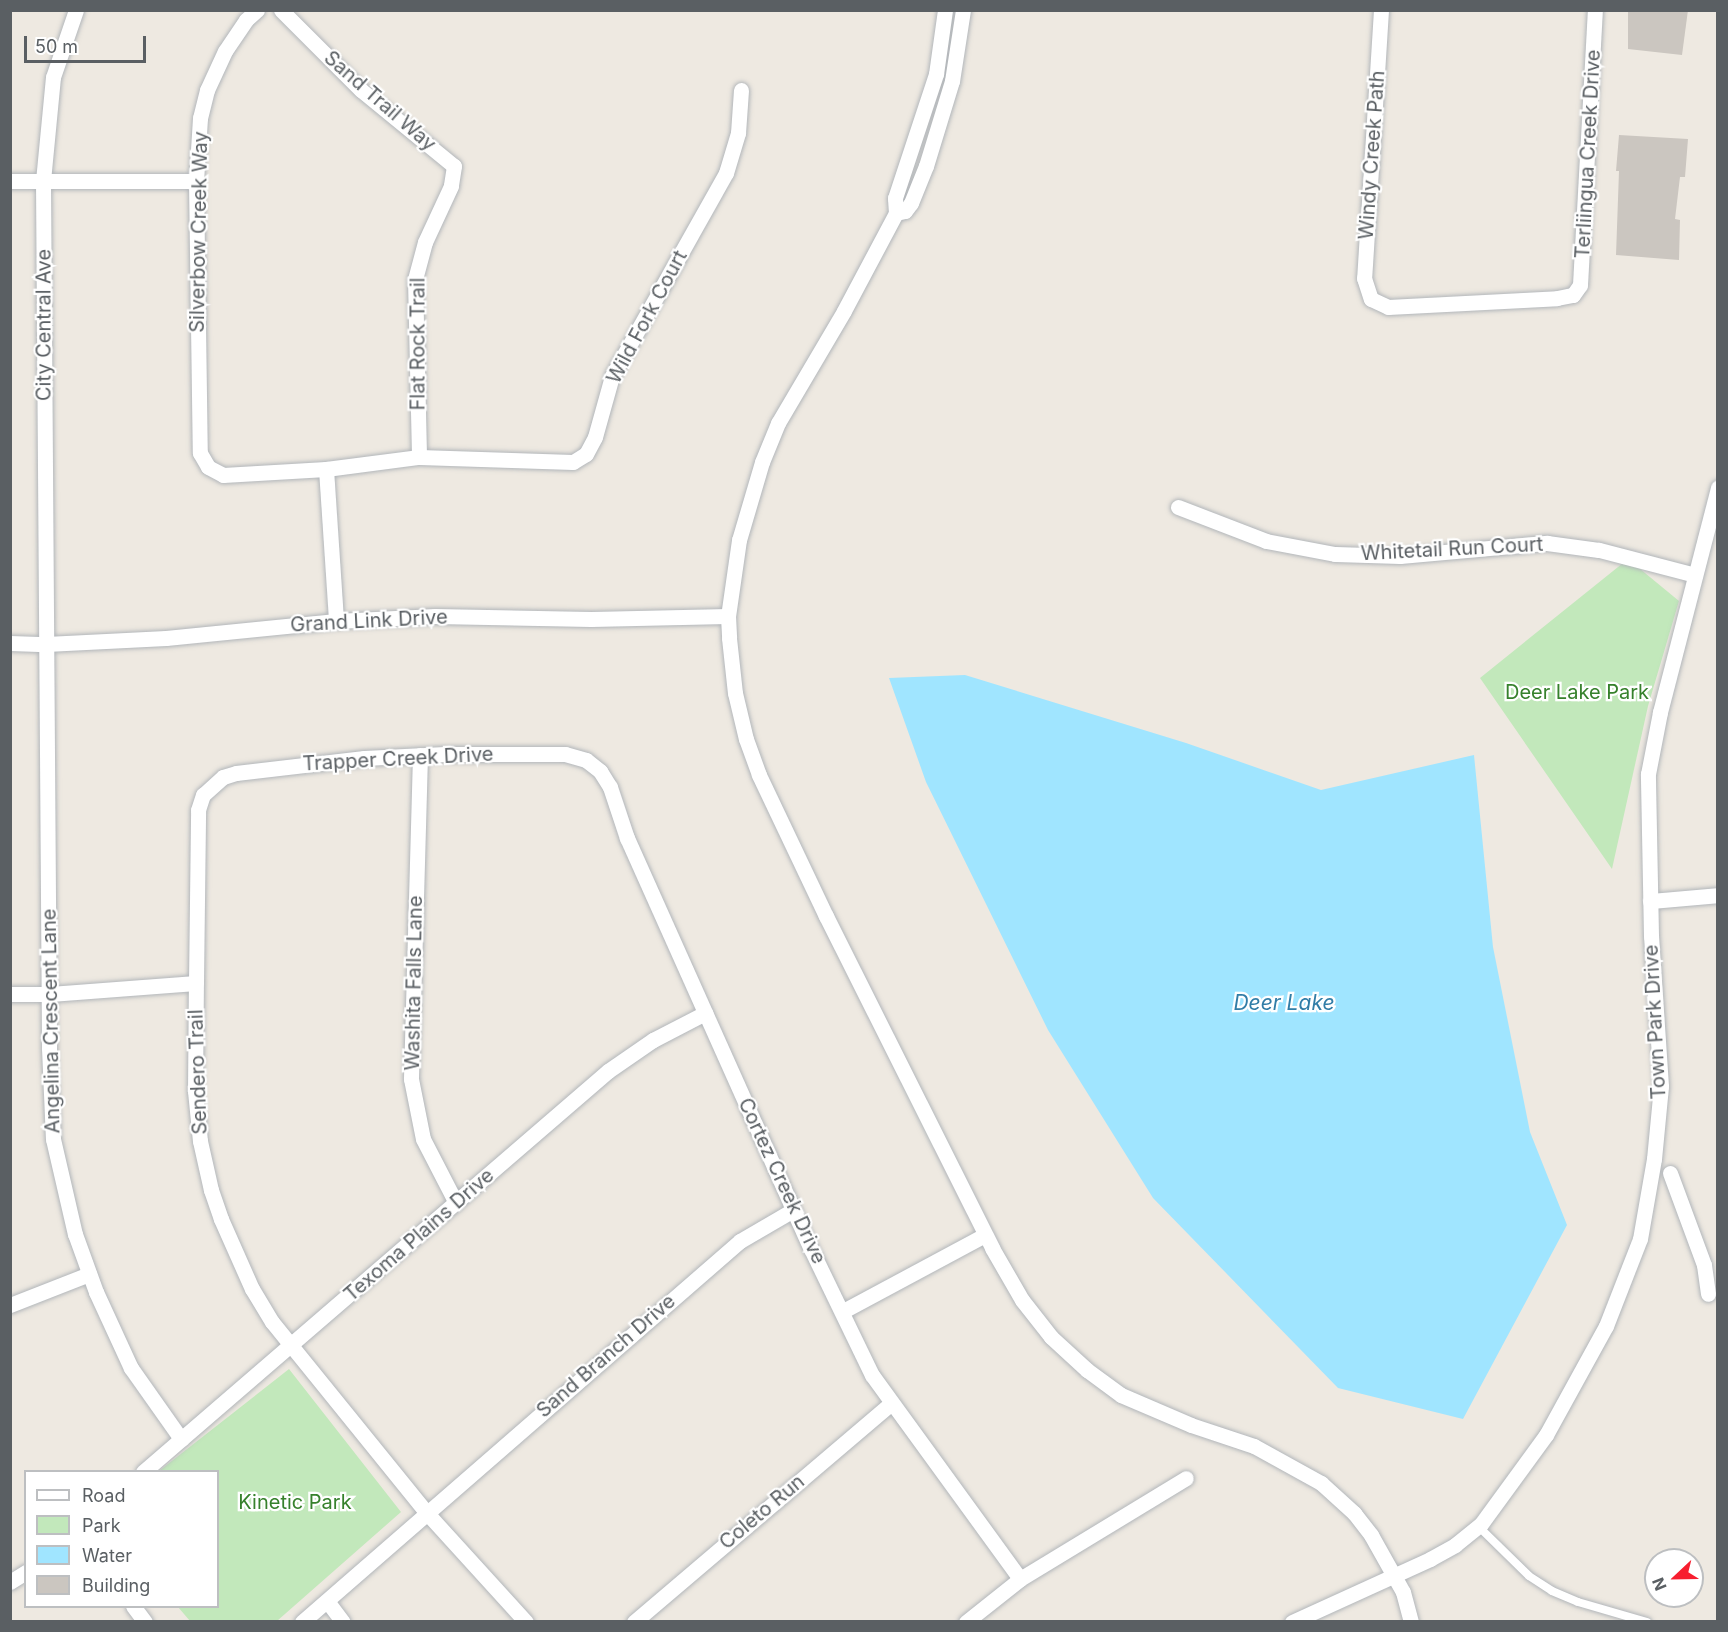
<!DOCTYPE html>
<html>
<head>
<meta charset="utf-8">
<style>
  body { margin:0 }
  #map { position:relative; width:1728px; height:1632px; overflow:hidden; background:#eee9e1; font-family:Inter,sans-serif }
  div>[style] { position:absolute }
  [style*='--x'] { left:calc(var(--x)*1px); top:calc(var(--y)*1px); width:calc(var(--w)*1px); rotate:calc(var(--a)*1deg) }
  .green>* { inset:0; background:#c2e8bb }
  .water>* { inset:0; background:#a0e5ff }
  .building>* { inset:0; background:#cbc6c0 }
  .roads { filter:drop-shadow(0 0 2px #b2b6ba) drop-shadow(0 0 2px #b2b6ba) }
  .lane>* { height:8px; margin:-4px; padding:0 4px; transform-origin:4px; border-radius:4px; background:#fff }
  .street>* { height:15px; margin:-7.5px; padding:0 7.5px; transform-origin:7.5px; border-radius:7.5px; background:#fff }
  span { translate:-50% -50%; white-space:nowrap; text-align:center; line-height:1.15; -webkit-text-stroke:4.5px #fff; paint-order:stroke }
  .street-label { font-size:20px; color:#5a5f63 }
  .park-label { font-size:20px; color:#36812c }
  .water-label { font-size:21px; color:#317da7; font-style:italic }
  .frame { position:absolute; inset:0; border:12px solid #5a5f63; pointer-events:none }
  .legend { position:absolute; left:24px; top:1470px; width:195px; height:138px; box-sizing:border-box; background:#fff; border:2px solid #bdbfc1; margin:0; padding:8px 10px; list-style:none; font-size:18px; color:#5a5f63 }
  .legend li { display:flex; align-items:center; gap:12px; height:30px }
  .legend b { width:30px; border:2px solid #bdbfc1 }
  .north { position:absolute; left:1644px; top:1548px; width:60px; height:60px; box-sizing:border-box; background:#fff; border:2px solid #bdbfc1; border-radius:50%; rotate:248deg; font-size:16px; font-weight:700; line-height:24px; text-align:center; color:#5a5f63 }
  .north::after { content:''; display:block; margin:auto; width:21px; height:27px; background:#f71e2f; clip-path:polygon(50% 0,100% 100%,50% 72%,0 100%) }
  .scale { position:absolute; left:24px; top:36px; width:122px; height:27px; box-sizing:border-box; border:3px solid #5a5f63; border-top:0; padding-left:8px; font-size:18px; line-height:21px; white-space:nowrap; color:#5a5f63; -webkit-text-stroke:4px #fff; paint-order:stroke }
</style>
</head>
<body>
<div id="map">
  <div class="green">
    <i style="clip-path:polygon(1628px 559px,1679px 601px,1648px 706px,1612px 869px,1480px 678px)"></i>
    <i style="clip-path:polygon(289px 1369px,401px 1512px,277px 1621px,190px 1621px,178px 1607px,218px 1606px,218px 1472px,159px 1471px)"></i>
  </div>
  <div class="water">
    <i style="clip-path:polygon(965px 675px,1186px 743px,1321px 790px,1474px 755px,1493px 947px,1530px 1132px,1567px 1225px,1463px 1419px,1338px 1388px,1153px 1198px,1048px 1030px,926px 782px,889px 678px)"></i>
  </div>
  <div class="building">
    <i style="clip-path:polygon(1628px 10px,1688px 10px,1682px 55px,1628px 49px)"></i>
    <i style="clip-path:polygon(1619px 135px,1688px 139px,1685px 177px,1680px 177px,1675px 219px,1680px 220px,1679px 260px,1616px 255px,1619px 171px,1616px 171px)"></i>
  </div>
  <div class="roads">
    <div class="lane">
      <i style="--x:1478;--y:1526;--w:71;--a:44.4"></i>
      <i style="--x:1529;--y:1576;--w:27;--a:33"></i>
      <i style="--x:1552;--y:1591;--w:28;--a:23"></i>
      <i style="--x:1578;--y:1602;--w:72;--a:16.2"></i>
    </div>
    <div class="street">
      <i style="--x:76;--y:10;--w:71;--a:108.9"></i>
      <i style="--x:53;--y:77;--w:104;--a:95.5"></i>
      <i style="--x:43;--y:181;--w:867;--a:89.6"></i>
      <i style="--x:49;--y:1048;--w:91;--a:87.5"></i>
      <i style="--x:53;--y:1139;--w:98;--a:77"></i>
      <i style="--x:75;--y:1234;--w:62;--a:70.1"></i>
      <i style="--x:96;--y:1292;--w:84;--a:65.3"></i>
      <i style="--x:131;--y:1368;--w:87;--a:54.8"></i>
      <i style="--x:257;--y:10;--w:15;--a:138"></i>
      <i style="--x:246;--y:20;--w:37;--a:124"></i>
      <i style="--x:225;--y:51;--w:43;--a:114.8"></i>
      <i style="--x:207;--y:90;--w:29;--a:104"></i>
      <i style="--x:200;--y:118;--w:63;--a:93.6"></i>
      <i style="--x:196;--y:181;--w:272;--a:89.2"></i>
      <i style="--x:200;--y:453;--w:16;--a:60"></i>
      <i style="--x:208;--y:467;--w:17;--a:28"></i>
      <i style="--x:223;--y:475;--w:103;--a:-3.3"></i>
      <i style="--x:326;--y:469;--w:94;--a:-7.4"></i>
      <i style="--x:419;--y:457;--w:154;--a:1.9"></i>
      <i style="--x:573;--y:462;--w:15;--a:-32"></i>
      <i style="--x:586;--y:454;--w:19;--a:-62"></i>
      <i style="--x:595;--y:437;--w:63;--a:-74.4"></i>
      <i style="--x:612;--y:376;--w:233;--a:-60.7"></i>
      <i style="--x:726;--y:173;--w:42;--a:-73.3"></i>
      <i style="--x:738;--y:133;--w:43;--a:-86"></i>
      <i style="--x:281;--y:10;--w:113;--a:45"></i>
      <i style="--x:361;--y:90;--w:120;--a:39.3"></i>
      <i style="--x:454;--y:166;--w:20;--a:99"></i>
      <i style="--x:451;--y:186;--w:62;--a:114.9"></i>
      <i style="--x:425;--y:242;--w:38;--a:105"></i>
      <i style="--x:415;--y:279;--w:178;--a:88.7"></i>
      <i style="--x:1381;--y:10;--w:269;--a:93.6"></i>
      <i style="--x:1364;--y:278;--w:22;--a:72"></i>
      <i style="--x:1371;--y:299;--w:19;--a:25"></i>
      <i style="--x:1388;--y:307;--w:169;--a:-3"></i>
      <i style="--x:1557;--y:298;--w:16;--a:-11"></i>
      <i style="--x:1573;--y:295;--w:12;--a:-55"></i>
      <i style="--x:1580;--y:285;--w:275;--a:-86.9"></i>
      <i style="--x:10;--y:181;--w:186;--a:0"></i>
      <i style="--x:896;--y:213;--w:111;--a:118"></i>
      <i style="--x:844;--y:311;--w:130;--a:120.5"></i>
      <i style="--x:778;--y:423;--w:42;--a:112.3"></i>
      <i style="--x:762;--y:462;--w:81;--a:106.4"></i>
      <i style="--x:739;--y:540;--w:77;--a:98.2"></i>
      <i style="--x:728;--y:616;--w:22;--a:87"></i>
      <i style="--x:729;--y:638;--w:55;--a:83.8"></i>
      <i style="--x:735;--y:693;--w:47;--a:76.6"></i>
      <i style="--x:746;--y:739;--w:38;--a:70"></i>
      <i style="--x:759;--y:775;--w:156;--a:64.6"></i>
      <i style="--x:826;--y:916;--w:371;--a:63.4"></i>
      <i style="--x:992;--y:1248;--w:60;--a:60"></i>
      <i style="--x:1022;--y:1300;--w:47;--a:51.9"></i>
      <i style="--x:1051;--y:1337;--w:49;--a:42.5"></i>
      <i style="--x:1087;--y:1370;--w:42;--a:36.3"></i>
      <i style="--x:1121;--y:1395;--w:76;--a:23.2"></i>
      <i style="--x:1191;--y:1425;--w:66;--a:18.4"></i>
      <i style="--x:1254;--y:1446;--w:77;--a:28.9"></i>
      <i style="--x:1321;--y:1483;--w:45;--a:42.3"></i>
      <i style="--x:1354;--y:1513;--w:28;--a:52"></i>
      <i style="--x:1371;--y:1535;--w:65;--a:60.7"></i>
      <i style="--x:1403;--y:1592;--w:31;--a:75"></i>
      <i style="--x:896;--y:213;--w:9;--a:-13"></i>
      <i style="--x:905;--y:211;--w:10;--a:-53"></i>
      <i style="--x:911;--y:203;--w:40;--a:-68"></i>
      <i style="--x:926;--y:166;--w:89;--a:-73"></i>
      <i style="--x:952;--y:81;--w:72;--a:-81.2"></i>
      <i style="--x:896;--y:213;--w:15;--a:-94"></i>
      <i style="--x:895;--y:198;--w:131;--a:-71.7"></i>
      <i style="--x:936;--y:74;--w:65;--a:-82"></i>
      <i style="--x:326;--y:469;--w:152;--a:86.2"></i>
      <i style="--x:1178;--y:507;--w:94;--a:21.1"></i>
      <i style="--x:1266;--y:541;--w:70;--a:10.7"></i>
      <i style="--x:1335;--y:554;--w:65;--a:1.8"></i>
      <i style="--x:1400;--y:556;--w:148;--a:-5.1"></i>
      <i style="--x:1547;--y:543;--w:52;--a:7.7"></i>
      <i style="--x:1599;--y:550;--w:99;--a:14.6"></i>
      <i style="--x:10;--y:643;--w:36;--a:2"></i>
      <i style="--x:46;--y:644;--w:120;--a:-2.9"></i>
      <i style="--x:166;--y:638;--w:171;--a:-5.7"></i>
      <i style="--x:336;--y:621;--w:99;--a:-2.9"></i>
      <i style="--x:435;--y:616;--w:156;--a:1.1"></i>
      <i style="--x:591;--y:619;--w:137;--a:-1.3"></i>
      <i style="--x:420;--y:755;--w:324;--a:91.6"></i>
      <i style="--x:411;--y:1079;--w:61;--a:78.7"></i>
      <i style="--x:423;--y:1139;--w:72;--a:62.7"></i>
      <i style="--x:1650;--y:901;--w:68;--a:-5"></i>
      <i style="--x:10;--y:994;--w:40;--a:0"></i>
      <i style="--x:50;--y:994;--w:146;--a:-4.3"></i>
      <i style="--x:1670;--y:1173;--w:98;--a:69.7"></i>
      <i style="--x:1704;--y:1265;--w:29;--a:82"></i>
      <i style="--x:10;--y:1305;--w:85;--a:-21.4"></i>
      <i style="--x:843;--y:1311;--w:161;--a:-28.2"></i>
      <i style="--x:143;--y:1472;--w:614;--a:-40.77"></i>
      <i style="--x:608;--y:1071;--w:55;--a:-34.6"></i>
      <i style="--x:653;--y:1040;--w:59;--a:-27.4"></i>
      <i style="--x:10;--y:1582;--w:19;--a:-32"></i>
      <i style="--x:327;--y:1601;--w:26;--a:53"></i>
      <i style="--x:133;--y:1606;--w:20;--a:53"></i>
      <i style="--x:302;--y:1622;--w:581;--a:-41.02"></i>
      <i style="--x:740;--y:1241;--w:61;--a:-30.3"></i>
      <i style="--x:526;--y:1622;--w:149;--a:-132.3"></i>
      <i style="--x:426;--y:1512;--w:245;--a:-129"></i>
      <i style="--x:272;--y:1322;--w:39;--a:-121"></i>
      <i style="--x:252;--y:1289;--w:77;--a:-113.9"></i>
      <i style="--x:221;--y:1219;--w:31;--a:-109"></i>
      <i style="--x:211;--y:1190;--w:50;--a:-102.7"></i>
      <i style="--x:200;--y:1141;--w:50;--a:-95.7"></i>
      <i style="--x:195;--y:1091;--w:108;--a:-89.5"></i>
      <i style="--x:196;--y:983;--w:173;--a:-89.3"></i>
      <i style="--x:198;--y:810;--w:16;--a:-72"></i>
      <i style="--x:203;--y:795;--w:27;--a:-42"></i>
      <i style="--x:223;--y:777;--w:14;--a:-17"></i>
      <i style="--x:236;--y:773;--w:129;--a:-6.7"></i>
      <i style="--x:364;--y:758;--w:81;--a:-2.8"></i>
      <i style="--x:445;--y:754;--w:120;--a:0"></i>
      <i style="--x:565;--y:754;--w:22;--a:16"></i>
      <i style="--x:586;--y:760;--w:18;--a:38"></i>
      <i style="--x:600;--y:771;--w:19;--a:58"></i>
      <i style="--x:610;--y:787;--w:54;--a:71.6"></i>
      <i style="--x:627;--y:838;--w:450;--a:65.9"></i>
      <i style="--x:811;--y:1249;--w:140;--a:64.2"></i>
      <i style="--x:872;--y:1375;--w:252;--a:54"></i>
      <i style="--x:634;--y:1622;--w:338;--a:-40.4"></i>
      <i style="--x:966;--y:1622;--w:69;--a:-38.5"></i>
      <i style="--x:1020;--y:1579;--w:194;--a:-31.3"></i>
      <i style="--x:1292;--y:1622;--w:152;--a:-24.5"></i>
      <i style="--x:1430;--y:1559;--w:29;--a:-29"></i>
      <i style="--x:1455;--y:1545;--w:33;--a:-39"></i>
      <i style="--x:1481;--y:1524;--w:110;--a:-53.9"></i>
      <i style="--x:1546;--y:1435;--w:124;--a:-61.2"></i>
      <i style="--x:1606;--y:1326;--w:93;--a:-68.7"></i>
      <i style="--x:1640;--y:1239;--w:81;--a:-80.1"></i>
      <i style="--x:1654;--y:1159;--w:73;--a:-84.5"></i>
      <i style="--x:1661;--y:1086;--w:150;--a:-93.8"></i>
      <i style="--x:1651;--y:936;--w:162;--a:-91.1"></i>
      <i style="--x:1648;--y:774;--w:63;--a:-79"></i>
      <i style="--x:1660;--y:712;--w:232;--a:-75.5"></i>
    </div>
  </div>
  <div class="street-label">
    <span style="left:380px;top:101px;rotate:41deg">Sand Trail Way</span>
    <span style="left:1588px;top:154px;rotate:-87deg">Terliingua Creek Drive</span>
    <span style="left:1372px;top:155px;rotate:-86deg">Windy Creek Path</span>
    <span style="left:199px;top:232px;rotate:-89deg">Silverbow Creek Way</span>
    <span style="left:647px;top:317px;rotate:-62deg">Wild Fork Court</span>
    <span style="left:44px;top:325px;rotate:-90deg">City Central Ave</span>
    <span style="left:418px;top:344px;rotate:-90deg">Flat Rock Trail</span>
    <span style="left:1452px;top:549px;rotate:-3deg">Whitetail Run Court</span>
    <span style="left:369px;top:621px;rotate:-3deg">Grand Link Drive</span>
    <span style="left:398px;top:759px;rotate:-3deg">Trapper Creek Drive</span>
    <span style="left:414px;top:983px;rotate:-89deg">Washita Falls Lane</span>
    <span style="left:51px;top:1021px;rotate:-91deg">Angelina Crescent Lane</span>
    <span style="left:1655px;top:1022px;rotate:-93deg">Town Park Drive</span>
    <span style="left:198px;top:1072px;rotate:-92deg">Sendero Trail</span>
    <span style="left:782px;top:1181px;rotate:65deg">Cortez Creek Drive</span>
    <span style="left:419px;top:1235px;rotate:-41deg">Texoma Plains Drive</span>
    <span style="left:606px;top:1356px;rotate:-41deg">Sand Branch Drive</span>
    <span style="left:762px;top:1512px;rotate:-40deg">Coleto Run</span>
  </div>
  <div class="park-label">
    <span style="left:1577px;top:692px">Deer Lake Park</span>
    <span style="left:295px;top:1502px">Kinetic Park</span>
  </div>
  <div class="water-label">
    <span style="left:1284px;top:1003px">Deer Lake</span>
  </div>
  <div class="frame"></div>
  <ul class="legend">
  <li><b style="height:8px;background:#fff"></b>Road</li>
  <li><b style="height:16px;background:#c2e8bb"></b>Park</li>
  <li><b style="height:16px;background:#a0e5ff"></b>Water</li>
  <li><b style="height:16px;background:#cbc6c0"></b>Building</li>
  </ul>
  <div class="north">N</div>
  <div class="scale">50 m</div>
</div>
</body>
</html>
